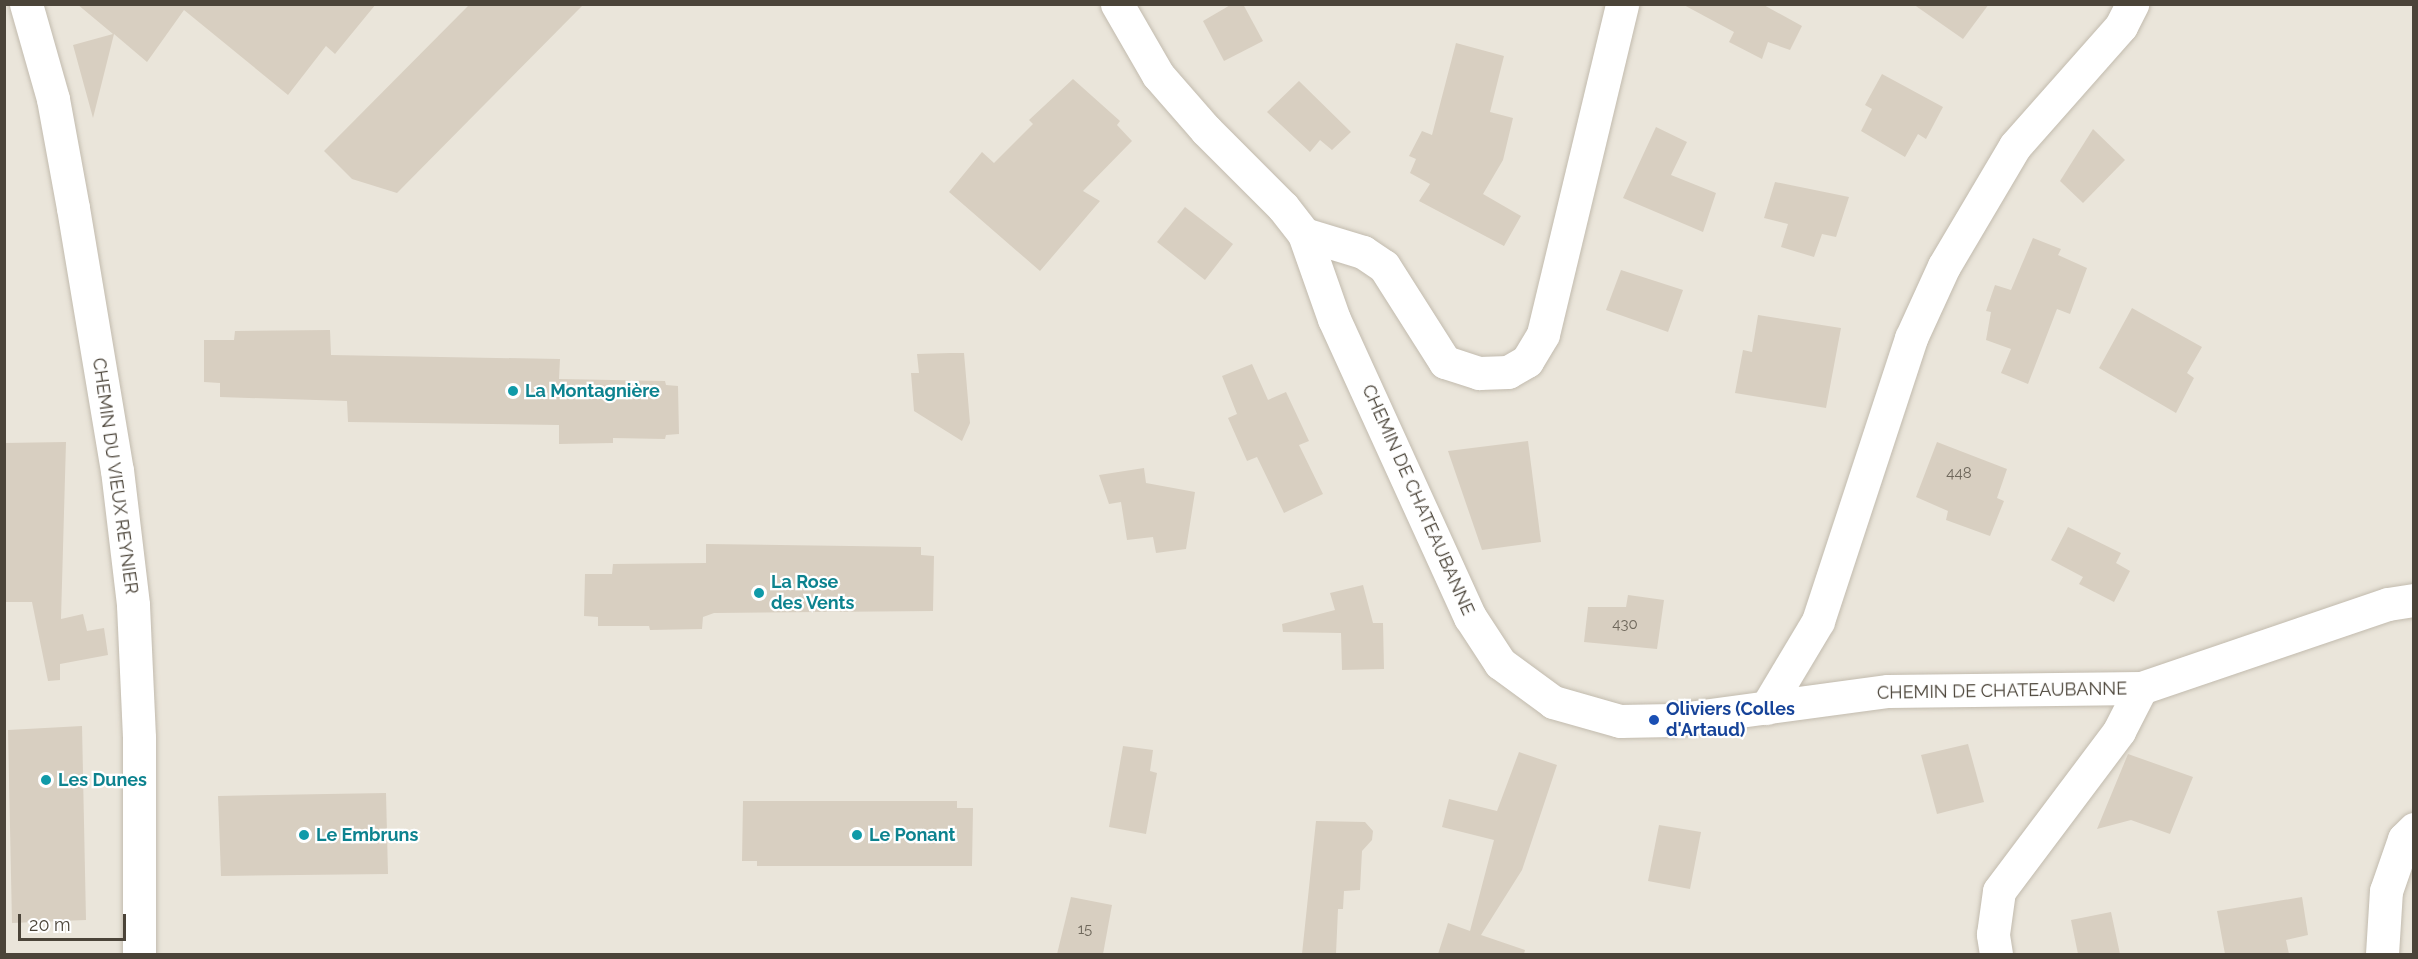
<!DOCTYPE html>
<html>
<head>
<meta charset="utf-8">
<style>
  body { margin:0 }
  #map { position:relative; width:2418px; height:959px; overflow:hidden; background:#f6f3ec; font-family:Raleway,sans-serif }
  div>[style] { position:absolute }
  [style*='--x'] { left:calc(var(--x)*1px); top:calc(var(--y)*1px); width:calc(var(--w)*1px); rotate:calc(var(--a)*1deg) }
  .residential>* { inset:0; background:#eae5da }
  .building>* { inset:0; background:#d8cfc1 }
  .roads { filter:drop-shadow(0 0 2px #c2bbae) drop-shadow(0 0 2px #c2bbae) }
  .minor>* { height:33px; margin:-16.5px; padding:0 16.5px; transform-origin:16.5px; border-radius:16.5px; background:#fff }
  .dots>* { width:16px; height:16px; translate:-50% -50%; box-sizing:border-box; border:3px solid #fff; border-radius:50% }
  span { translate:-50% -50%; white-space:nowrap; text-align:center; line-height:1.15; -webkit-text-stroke:4.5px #fff; paint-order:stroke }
  .number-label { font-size:15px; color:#6e675b }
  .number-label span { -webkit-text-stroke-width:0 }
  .culture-label { font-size:18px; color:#0d838f; font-weight:700 }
  .left { translate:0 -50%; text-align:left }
  .street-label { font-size:18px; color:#4b4439 }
  .transit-label { font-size:18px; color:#164399; font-weight:700 }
  .frame { position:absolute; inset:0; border:6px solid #4b4439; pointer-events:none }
  .scale { position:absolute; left:18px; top:914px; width:108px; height:27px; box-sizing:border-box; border:3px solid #4b4439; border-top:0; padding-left:8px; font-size:18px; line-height:21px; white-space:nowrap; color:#4b4439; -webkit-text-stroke:4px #fff; paint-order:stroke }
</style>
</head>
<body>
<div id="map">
  <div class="residential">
    <i style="clip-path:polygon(5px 5px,2413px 5px,2413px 954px,5px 954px)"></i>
  </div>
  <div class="building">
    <i style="clip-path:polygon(77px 4px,376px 4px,335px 54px,326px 46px,288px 95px,184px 10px,147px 62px,114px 34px,93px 118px,73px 45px,113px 34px)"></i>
    <i style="clip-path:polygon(470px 4px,584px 4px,397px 193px,352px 179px,324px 151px)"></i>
    <i style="clip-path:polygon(1232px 4px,1243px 4px,1263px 41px,1224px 61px,1203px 21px)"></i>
    <i style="clip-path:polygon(1682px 4px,1762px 4px,1802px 26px,1790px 50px,1768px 42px,1762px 59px,1729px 42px,1734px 32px)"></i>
    <i style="clip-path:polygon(1913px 4px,1989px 4px,1963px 39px)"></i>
    <i style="clip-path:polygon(1456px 43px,1504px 56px,1490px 112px,1513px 118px,1503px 160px,1483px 194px,1521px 216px,1504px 246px,1419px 201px,1430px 184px,1410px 173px,1416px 159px,1409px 156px,1422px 131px,1432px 135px)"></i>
    <i style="clip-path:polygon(1882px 74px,1943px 107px,1926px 139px,1918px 134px,1905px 157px,1861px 131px,1872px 109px,1865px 105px)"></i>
    <i style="clip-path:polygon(1073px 79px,1120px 121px,1117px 125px,1132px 141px,1083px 191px,1100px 201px,1040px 271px,949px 192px,982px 152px,994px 163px,1033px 124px,1029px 120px)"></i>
    <i style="clip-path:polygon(1299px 81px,1351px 132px,1332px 150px,1320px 140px,1310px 152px,1267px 112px)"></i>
    <i style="clip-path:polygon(1656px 127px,1687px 142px,1671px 175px,1716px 193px,1703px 232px,1623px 198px)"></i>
    <i style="clip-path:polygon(2093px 129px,2125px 160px,2083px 203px,2060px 181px)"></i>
    <i style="clip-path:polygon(1775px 182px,1849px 197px,1836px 237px,1822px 234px,1814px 257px,1781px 247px,1788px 224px,1764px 218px)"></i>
    <i style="clip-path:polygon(1185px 207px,1233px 244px,1205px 280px,1157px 242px)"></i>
    <i style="clip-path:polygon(2033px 238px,2061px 249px,2058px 255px,2087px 268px,2070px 314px,2057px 309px,2028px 384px,2001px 373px,2011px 349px,1986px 340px,1991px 312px,1986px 311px,1995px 285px,2011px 290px)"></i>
    <i style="clip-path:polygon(1621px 270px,1683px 290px,1668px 332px,1606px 310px)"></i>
    <i style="clip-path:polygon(2132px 308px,2202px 347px,2187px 373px,2194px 378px,2176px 413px,2099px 368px)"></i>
    <i style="clip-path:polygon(1758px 315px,1841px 328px,1826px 408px,1735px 393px,1743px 350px,1752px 352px)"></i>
    <i style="clip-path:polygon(330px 330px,331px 355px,560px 359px,559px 379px,665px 381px,666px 385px,678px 386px,679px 434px,666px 435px,665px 439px,613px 438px,613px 443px,559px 444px,559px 425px,348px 422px,347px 401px,220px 397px,220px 383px,204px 382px,204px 340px,234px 340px,235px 331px)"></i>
    <i style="clip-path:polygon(950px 353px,964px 353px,970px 423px,962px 441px,914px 411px,911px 373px,919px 373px,917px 354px)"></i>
    <i style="clip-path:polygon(1252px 364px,1268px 400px,1286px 392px,1309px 441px,1299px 445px,1323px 494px,1284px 513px,1257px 457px,1247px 461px,1228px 418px,1237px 414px,1222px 376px)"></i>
    <i style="clip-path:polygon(1528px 441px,1541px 542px,1482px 550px,1448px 451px)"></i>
    <i style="clip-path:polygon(66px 442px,61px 619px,83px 614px,87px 631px,104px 628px,108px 655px,60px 664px,60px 680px,48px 681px,32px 602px,4px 602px,4px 443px)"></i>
    <i style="clip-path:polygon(1937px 442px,2007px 469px,1997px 498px,2004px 501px,1990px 536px,1946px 520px,1948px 511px,1916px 497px)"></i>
    <i style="clip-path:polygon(1144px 468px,1146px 483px,1195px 492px,1186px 549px,1156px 553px,1153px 537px,1127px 540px,1121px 502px,1109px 504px,1099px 475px)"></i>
    <i style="clip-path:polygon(2068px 527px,2121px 553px,2116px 563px,2130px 571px,2114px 602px,2079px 584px,2083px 577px,2051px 560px)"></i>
    <i style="clip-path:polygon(706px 544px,921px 547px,921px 555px,934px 556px,933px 611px,714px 613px,703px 617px,702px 629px,650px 630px,649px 626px,598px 626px,598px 617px,584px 616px,585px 574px,612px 574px,613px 564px,706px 563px)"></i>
    <i style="clip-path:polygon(1363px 585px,1373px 623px,1383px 623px,1384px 669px,1342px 670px,1341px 633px,1283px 632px,1282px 624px,1335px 610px,1330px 593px)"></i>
    <i style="clip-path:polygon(1628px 595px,1664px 600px,1657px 649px,1584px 642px,1588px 607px,1626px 607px)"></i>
    <i style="clip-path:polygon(82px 726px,86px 920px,12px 923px,8px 730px)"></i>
    <i style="clip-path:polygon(1968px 744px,1984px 802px,1937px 814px,1921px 755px)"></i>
    <i style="clip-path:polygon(1123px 746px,1153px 750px,1150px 771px,1157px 773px,1146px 834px,1109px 827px)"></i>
    <i style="clip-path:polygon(1519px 752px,1557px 765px,1522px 870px,1481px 935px,1525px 950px,1524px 954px,1438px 954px,1448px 923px,1470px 931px,1494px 840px,1442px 827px,1449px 799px,1497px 811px)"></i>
    <i style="clip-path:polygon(2128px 754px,2193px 777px,2170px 834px,2131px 820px,2097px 829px)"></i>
    <i style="clip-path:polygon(386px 793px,388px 874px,221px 876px,218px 796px)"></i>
    <i style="clip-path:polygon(743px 801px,957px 801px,957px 808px,973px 808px,972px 866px,757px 866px,757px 861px,742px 861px)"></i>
    <i style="clip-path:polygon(1316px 821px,1365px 822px,1373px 831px,1372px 840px,1362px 851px,1360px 890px,1344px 891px,1343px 909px,1338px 909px,1336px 954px,1302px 954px)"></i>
    <i style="clip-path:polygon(1659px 825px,1701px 832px,1690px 889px,1648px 881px)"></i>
    <i style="clip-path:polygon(1071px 897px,1112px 905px,1103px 954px,1057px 954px)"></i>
    <i style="clip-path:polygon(2302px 897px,2308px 935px,2286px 940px,2289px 954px,2225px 954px,2217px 911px)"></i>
    <i style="clip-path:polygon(2111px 912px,2120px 954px,2078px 954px,2071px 920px)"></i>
  </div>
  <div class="roads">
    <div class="minor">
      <i style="--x:26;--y:4;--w:99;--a:74.1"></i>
      <i style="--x:53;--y:99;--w:111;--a:79.6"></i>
      <i style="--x:73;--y:208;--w:266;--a:80.5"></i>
      <i style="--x:117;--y:470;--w:136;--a:83.2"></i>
      <i style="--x:133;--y:605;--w:133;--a:87.4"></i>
      <i style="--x:139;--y:738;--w:216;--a:90"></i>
      <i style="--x:1117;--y:4;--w:82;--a:60"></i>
      <i style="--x:1158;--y:75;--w:73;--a:48.9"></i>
      <i style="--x:1206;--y:130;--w:109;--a:45"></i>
      <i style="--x:1283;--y:207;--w:34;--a:52"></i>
      <i style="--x:1304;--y:234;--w:90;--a:70.6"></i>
      <i style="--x:1334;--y:319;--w:328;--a:65.5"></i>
      <i style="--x:1470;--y:617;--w:55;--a:56.9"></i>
      <i style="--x:1500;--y:663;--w:66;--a:36.3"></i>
      <i style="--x:1553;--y:702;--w:70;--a:15.8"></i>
      <i style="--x:1620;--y:721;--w:53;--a:-1.1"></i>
      <i style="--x:1673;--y:720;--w:217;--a:-7.7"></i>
      <i style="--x:1888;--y:691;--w:253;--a:-0.7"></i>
      <i style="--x:2141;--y:688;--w:261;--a:-18.8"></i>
      <i style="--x:2388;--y:604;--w:26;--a:-9"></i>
      <i style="--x:1304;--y:234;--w:62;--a:17"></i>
      <i style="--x:1363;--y:252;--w:25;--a:34"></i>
      <i style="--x:1384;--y:266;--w:114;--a:57.6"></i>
      <i style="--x:1445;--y:362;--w:36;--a:18"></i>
      <i style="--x:1479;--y:373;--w:29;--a:-2"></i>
      <i style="--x:1508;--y:372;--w:22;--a:-30"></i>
      <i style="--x:1527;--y:361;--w:31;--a:-59"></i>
      <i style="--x:1543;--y:334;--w:339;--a:-76.5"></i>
      <i style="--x:1766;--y:708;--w:101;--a:-59.1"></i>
      <i style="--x:1818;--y:621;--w:298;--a:-71.8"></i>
      <i style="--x:1911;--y:338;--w:79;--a:-65.4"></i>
      <i style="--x:1944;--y:266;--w:139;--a:-59.4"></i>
      <i style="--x:2015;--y:146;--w:160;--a:-48.5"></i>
      <i style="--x:2121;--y:26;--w:25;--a:-63"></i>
      <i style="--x:1996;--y:954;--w:20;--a:-99"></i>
      <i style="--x:1993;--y:934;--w:43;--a:-82.1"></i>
      <i style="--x:1999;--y:891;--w:200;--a:-53.1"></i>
      <i style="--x:2119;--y:731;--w:48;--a:-62.9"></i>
      <i style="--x:2382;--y:954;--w:63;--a:-86.4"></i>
      <i style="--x:2386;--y:891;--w:55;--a:-70.9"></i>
      <i style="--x:2404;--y:839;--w:14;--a:-45"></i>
    </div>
  </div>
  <div class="dots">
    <i style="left:513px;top:391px;background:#0f9aa8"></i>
    <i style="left:759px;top:593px;background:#0f9aa8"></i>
    <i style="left:1654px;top:720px;background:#1a4fb4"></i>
    <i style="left:46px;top:780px;background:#0f9aa8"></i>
    <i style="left:304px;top:835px;background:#0f9aa8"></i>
    <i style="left:857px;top:835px;background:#0f9aa8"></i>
  </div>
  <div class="number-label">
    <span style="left:1959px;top:474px">448</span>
    <span style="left:1625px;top:625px">430</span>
    <span style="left:1085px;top:930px">15</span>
  </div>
  <div class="culture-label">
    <span class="left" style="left:525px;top:391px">La Montagnière</span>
    <span class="left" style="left:771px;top:593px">La Rose<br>des Vents</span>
    <span class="left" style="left:58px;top:780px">Les Dunes</span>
    <span class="left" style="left:316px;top:835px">Le Embruns</span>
    <span class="left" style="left:869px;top:835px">Le Ponant</span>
  </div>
  <div class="street-label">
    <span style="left:115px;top:476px;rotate:82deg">CHEMIN DU VIEUX REYNIER</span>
    <span style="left:1418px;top:500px;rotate:66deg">CHEMIN DE CHATEAUBANNE</span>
    <span style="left:2002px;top:691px;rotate:-1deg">CHEMIN DE CHATEAUBANNE</span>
  </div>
  <div class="transit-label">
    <span class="left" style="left:1666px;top:720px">Oliviers (Colles<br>d'Artaud)</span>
  </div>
  <div class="frame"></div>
  <div class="scale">20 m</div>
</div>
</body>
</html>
